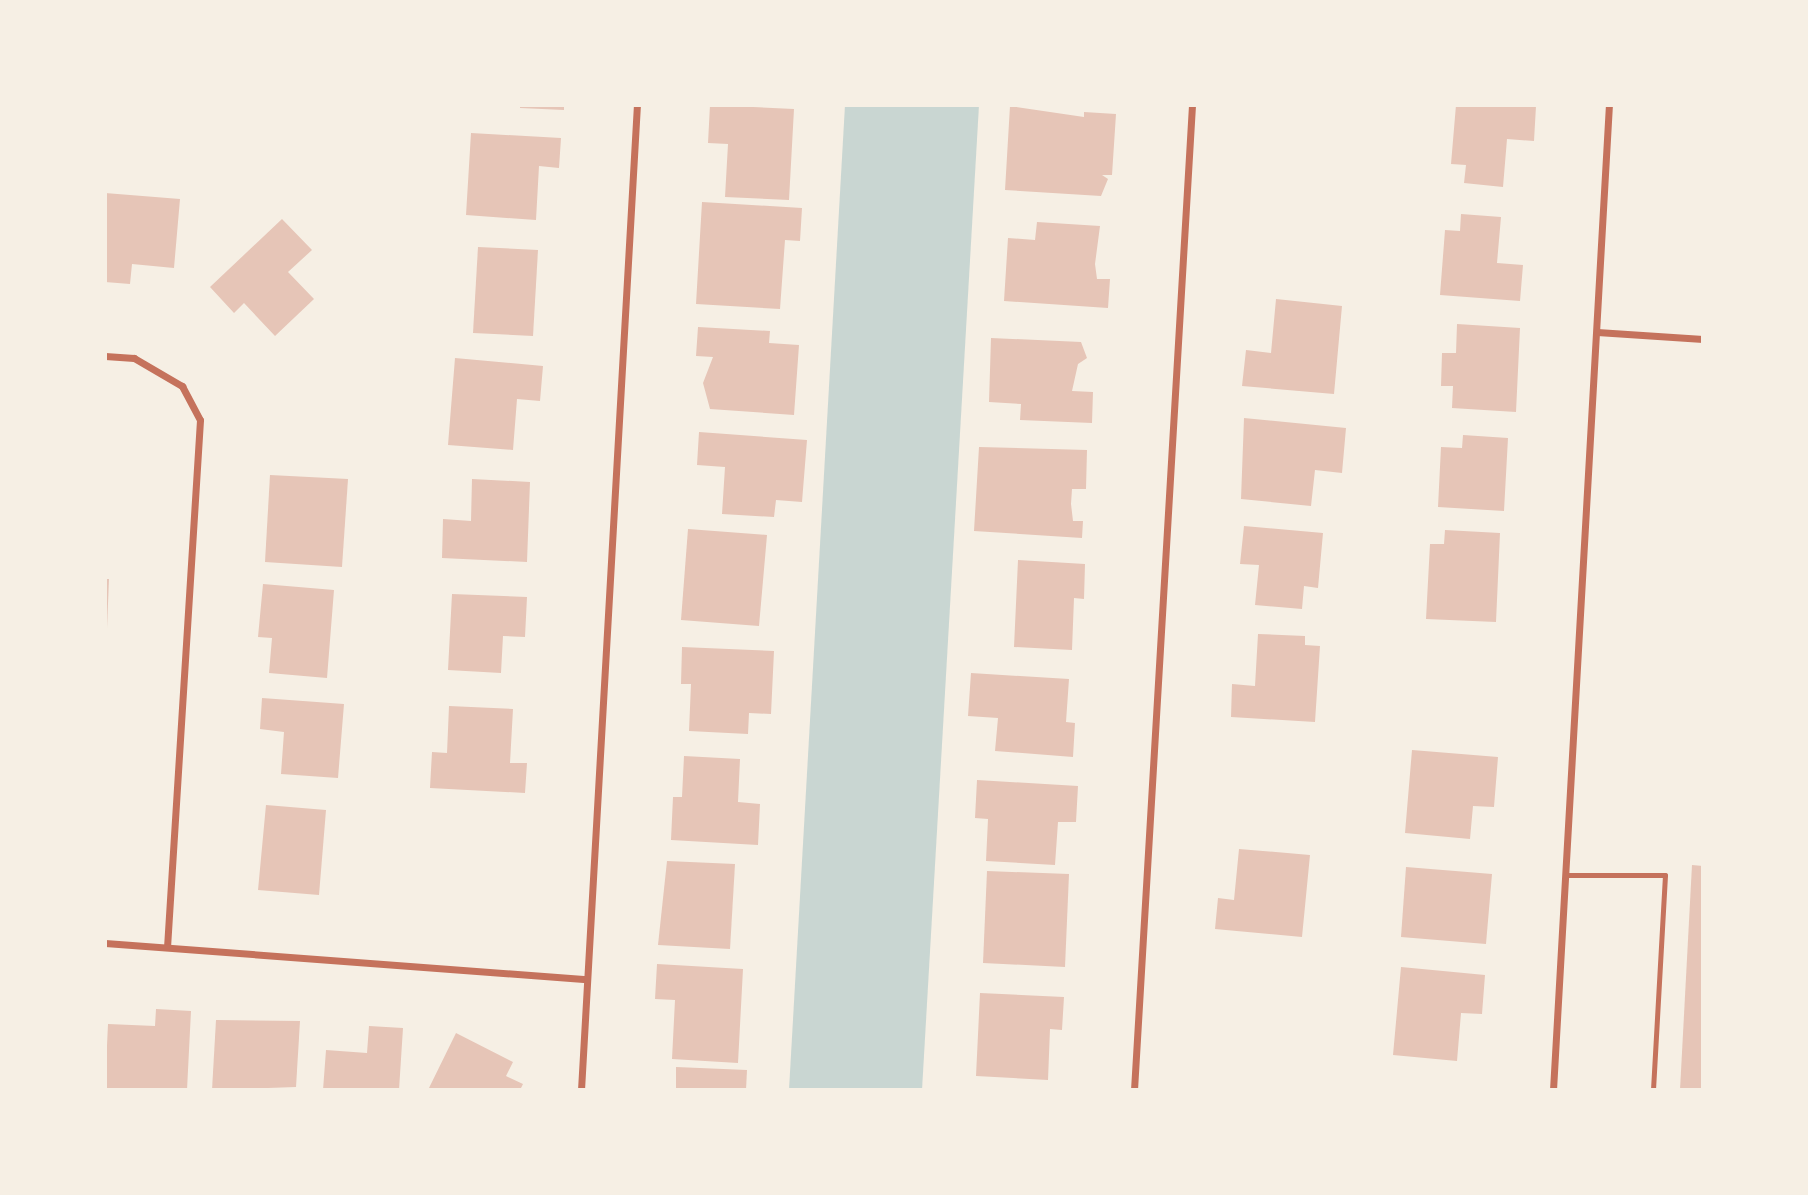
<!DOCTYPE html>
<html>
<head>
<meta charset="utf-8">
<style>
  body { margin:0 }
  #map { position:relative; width:1808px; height:1195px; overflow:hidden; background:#f6efe4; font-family:Karla,sans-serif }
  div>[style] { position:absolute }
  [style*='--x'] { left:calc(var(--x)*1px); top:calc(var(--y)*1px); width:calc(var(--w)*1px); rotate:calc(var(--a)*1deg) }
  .water>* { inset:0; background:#c9d6d2 }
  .building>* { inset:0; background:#e6c5b7 }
  .service>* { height:5px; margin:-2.5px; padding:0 2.5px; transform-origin:2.5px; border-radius:2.5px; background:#c5725c }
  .minor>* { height:7px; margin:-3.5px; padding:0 3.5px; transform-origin:3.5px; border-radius:3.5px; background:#c5725c }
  span { translate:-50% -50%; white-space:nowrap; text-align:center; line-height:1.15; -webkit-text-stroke:7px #f6efe4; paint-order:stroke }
  .frame { position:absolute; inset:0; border:107px solid #f6efe4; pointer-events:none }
</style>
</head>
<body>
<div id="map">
  <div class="water">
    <i style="clip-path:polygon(845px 105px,979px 105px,922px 1090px,789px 1090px)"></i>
  </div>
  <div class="building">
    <i style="clip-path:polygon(520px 105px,564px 105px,564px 110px,520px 108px)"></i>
    <i style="clip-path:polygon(710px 105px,794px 109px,789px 200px,725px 197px,728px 144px,708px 143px)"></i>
    <i style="clip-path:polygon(1456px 105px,1536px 106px,1534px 141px,1507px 139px,1503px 187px,1464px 183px,1466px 165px,1451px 164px)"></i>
    <i style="clip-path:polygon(1010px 106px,1084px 117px,1084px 112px,1116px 114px,1112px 175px,1102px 175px,1108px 179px,1101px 196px,1005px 190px)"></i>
    <i style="clip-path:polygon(471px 133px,561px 138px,559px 168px,539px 166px,536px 220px,466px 215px)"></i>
    <i style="clip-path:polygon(105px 193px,180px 199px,174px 268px,132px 264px,130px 284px,105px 282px)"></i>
    <i style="clip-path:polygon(702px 202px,802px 208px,800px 241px,785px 240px,780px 309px,696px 304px)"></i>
    <i style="clip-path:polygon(1461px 214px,1501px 217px,1497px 263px,1523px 265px,1520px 301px,1440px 295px,1445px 230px,1460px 231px)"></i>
    <i style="clip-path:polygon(282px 219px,312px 250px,288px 272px,314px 299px,275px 336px,244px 303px,234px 313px,210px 287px)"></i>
    <i style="clip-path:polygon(1037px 222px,1100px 226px,1095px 264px,1097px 279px,1110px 279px,1108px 308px,1004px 301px,1008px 238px,1035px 240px)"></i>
    <i style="clip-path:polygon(478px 247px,538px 250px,533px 336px,473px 333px)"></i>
    <i style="clip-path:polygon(1276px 299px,1342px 306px,1334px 394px,1242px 386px,1246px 350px,1271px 353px)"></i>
    <i style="clip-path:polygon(1457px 324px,1520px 328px,1516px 412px,1452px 408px,1453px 386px,1441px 386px,1442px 353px,1456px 353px)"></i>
    <i style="clip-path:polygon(698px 327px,770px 331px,769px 343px,799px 345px,794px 415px,710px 409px,703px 383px,713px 357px,696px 356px)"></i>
    <i style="clip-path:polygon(991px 338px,1081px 342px,1087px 358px,1078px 364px,1072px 391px,1093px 392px,1092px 423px,1020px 420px,1021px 404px,989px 402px)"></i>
    <i style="clip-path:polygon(455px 358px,543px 366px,540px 401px,517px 399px,513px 450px,448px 445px)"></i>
    <i style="clip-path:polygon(1244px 418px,1346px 428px,1342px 473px,1315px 470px,1311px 506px,1241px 499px)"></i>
    <i style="clip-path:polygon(699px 432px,807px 440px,802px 502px,776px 500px,774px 517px,722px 514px,725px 467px,697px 465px)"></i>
    <i style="clip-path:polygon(1463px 435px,1508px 438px,1504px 511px,1438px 507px,1441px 447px,1462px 448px)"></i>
    <i style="clip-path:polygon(979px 447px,1087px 450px,1086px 489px,1072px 489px,1071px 504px,1073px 521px,1083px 521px,1082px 538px,974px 531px)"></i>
    <i style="clip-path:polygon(270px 475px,348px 479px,342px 567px,265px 562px)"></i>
    <i style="clip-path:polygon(472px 479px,530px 482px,527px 562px,442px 558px,443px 519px,471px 521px)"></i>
    <i style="clip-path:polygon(1244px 526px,1323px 533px,1318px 588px,1304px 586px,1302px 609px,1255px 605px,1259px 565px,1240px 564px)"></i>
    <i style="clip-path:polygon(688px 529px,767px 535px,759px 626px,681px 620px)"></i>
    <i style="clip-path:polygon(1445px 530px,1500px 533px,1496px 622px,1426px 619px,1430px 544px,1444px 544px)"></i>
    <i style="clip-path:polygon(1018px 560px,1085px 564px,1084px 599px,1074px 598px,1072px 650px,1014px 647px)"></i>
    <i style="clip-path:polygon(105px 579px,109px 579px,107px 628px,105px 628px)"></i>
    <i style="clip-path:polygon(263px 584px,334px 590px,327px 678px,269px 673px,272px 638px,258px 637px)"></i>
    <i style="clip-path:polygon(452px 594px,527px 597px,525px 637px,503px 636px,501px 673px,448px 670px)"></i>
    <i style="clip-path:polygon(1258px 634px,1305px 636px,1305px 645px,1320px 646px,1315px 722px,1231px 717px,1232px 684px,1255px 686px)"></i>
    <i style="clip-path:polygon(682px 647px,774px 651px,771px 714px,749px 713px,748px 734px,689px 731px,691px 684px,681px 684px)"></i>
    <i style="clip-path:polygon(971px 673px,1069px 679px,1066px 722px,1075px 723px,1073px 757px,995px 751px,998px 718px,968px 716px)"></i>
    <i style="clip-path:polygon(262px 698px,344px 704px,338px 778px,281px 774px,284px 732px,260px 729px)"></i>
    <i style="clip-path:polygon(449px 706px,513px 709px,510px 763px,527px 763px,525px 793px,430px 788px,432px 752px,447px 753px)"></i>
    <i style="clip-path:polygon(1412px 750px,1498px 757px,1494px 807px,1473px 806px,1470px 839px,1405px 833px)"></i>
    <i style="clip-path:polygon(684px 756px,740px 759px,738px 802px,760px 804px,758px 845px,671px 840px,673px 797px,682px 797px)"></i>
    <i style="clip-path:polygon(977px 780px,1078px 786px,1076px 822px,1058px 822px,1055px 865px,986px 861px,988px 819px,975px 818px)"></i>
    <i style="clip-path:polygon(266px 805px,326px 810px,319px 895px,258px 890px)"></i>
    <i style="clip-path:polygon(1239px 849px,1310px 855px,1302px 937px,1215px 929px,1218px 898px,1234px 900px)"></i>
    <i style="clip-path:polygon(667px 861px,735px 864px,730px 949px,658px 945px)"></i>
    <i style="clip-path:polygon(1692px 865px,1703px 866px,1703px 1090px,1680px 1090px)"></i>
    <i style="clip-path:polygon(1406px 867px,1492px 874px,1486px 944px,1401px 937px)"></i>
    <i style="clip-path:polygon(987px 871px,1069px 874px,1065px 967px,983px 963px)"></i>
    <i style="clip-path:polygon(657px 964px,743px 969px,738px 1063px,672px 1059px,675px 1000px,655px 999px)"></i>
    <i style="clip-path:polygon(1401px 967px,1485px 975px,1482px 1014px,1461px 1013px,1457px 1061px,1393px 1055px)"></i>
    <i style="clip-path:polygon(980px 993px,1064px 997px,1062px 1030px,1050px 1029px,1048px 1080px,976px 1076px)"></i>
    <i style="clip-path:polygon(156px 1009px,191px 1011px,187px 1090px,105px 1088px,108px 1024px,155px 1026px)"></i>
    <i style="clip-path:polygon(216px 1020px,300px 1021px,296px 1087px,212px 1090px)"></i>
    <i style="clip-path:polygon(369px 1026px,403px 1028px,399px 1090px,323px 1090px,326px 1050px,367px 1053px)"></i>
    <i style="clip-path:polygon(456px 1033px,513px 1062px,506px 1076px,523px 1084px,520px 1090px,428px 1090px)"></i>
    <i style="clip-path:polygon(676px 1067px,747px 1070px,746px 1090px,676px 1090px)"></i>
  </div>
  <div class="service">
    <i style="--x:1565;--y:875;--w:100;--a:0"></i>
    <i style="--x:1665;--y:875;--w:215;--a:93.2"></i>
  </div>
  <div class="minor">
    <i style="--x:1597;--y:332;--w:106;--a:3.8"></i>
    <i style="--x:105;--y:356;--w:29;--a:4"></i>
    <i style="--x:134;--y:358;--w:56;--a:30.3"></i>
    <i style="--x:182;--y:386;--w:38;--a:62"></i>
    <i style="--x:200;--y:420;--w:528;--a:93.58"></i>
    <i style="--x:105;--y:943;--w:483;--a:4.3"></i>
    <i style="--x:581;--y:1090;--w:987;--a:-86.75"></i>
    <i style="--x:1134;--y:1090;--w:987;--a:-86.63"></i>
    <i style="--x:1553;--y:1090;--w:987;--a:-86.75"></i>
  </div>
  <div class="frame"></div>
</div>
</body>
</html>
